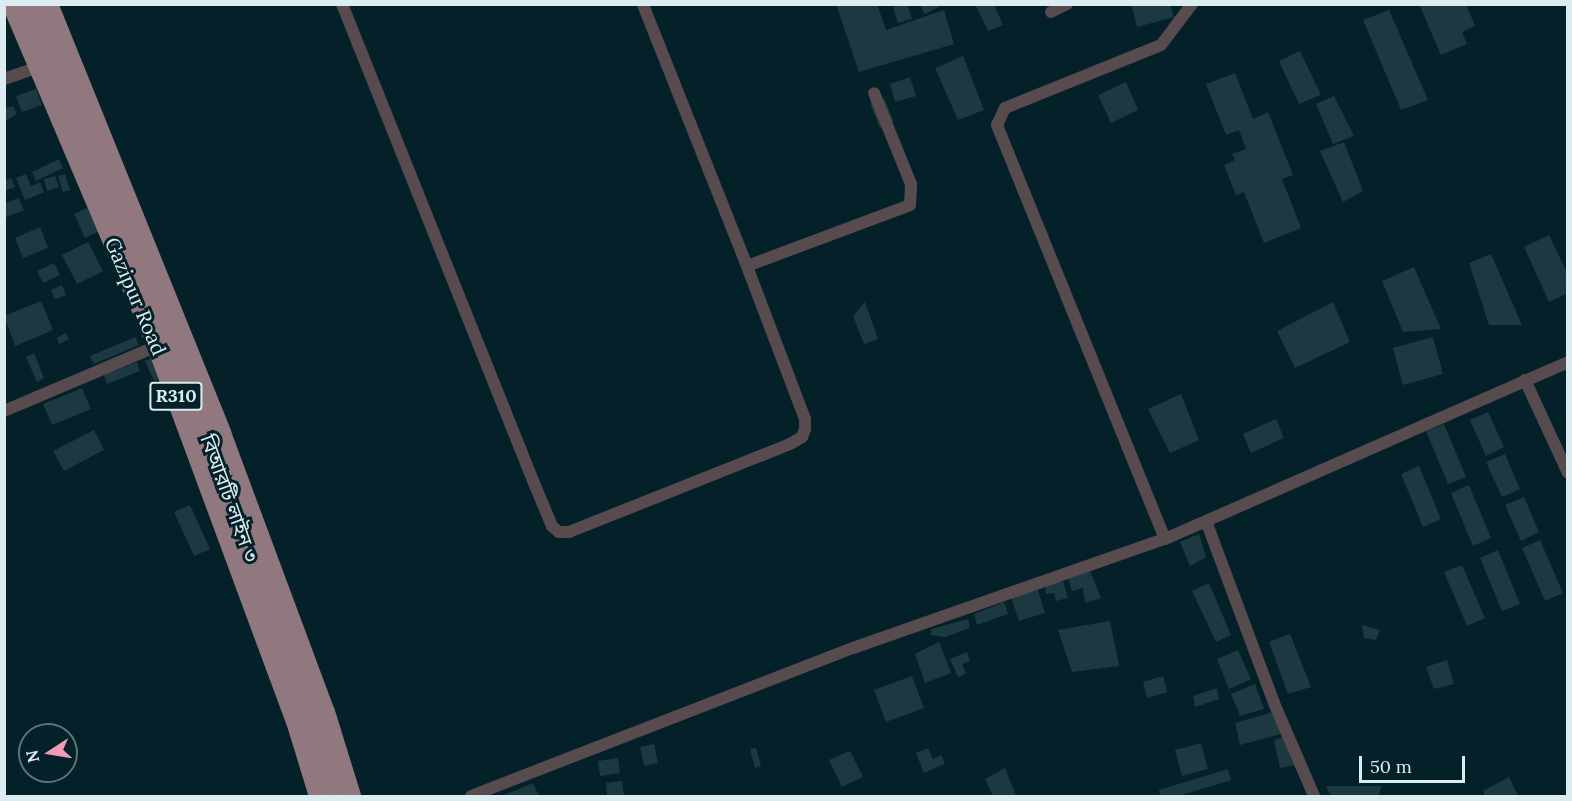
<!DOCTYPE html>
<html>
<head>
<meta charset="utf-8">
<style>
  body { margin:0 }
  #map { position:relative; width:1572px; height:801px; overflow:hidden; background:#042129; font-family:Lora,"Noto Sans Bengali",serif }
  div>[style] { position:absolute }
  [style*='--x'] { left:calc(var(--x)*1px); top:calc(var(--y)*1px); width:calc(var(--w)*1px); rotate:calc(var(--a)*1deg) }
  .building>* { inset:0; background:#1c3941 }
  .street>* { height:12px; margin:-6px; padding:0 6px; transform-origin:6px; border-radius:6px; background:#574b4e }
  .primary>* { height:20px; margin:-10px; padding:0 10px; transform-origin:10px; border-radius:10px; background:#90787e }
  span { translate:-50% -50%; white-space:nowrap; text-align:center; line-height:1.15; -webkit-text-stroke:6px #042129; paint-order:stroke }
  .shield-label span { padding:2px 4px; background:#042129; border:2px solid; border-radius:4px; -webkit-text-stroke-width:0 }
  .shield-label { font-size:18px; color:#dcedf2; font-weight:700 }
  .street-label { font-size:20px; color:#dcedf2 }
  .frame { position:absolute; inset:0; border:6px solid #dcedf2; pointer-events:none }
  .north { position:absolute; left:18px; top:723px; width:60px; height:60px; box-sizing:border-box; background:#042129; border:2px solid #5a7379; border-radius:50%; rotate:258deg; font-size:16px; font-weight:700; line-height:24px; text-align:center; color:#dcedf2 }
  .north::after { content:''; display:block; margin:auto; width:21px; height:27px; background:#f19ab4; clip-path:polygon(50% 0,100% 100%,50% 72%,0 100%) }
  .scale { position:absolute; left:1359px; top:756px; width:106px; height:27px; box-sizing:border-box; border:3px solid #dcedf2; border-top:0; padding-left:8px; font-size:18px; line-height:21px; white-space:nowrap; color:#dcedf2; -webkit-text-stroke:4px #042129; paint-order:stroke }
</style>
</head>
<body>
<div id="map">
  <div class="building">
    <i style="clip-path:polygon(836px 4px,877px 4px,886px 30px,944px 10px,954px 44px,859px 72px)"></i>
    <i style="clip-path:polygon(907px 4px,912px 19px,898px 23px,893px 7px)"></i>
    <i style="clip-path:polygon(920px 4px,938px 4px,939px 7px,924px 14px)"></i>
    <i style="clip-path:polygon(975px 4px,994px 4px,1003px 25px,988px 31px)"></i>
    <i style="clip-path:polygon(1131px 4px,1170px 4px,1174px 17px,1137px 27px)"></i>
    <i style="clip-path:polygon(1419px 4px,1466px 4px,1475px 26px,1462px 32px,1467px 44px,1441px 55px)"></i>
    <i style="clip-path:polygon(1389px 10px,1428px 100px,1401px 110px,1363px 20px)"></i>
    <i style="clip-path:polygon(1300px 51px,1321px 95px,1299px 104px,1279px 61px)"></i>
    <i style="clip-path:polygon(963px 56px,984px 110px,958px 120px,935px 68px)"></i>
    <i style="clip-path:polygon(1235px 73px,1253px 119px,1268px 112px,1293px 175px,1282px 179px,1301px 228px,1264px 243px,1244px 192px,1236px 195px,1224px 165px,1235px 160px,1232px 154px,1246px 149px,1239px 130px,1226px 135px,1206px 84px)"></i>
    <i style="clip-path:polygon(910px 77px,916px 96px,895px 102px,890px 84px)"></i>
    <i style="clip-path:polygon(1126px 82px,1138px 110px,1111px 123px,1098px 95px)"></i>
    <i style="clip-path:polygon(36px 89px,42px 105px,22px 112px,16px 96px)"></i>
    <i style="clip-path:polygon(1334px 96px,1354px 136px,1333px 144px,1316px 104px)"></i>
    <i style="clip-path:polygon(884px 98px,894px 122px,880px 128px,870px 103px)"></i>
    <i style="clip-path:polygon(13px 106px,17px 114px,5px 121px,5px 108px)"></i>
    <i style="clip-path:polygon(1344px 142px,1363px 191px,1343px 202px,1320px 151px)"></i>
    <i style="clip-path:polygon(59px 159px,63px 168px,36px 181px,32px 172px)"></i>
    <i style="clip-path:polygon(26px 174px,31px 186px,40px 182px,44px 192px,25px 200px,16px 178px)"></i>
    <i style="clip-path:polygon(65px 174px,70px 190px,63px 192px,58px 176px)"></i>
    <i style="clip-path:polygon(55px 176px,59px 187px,47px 191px,44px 179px)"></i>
    <i style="clip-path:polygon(11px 178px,15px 187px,4px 191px,4px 181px)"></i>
    <i style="clip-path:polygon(18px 198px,24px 210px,4px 218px,4px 204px)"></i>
    <i style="clip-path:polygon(87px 208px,99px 231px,85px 238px,74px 214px)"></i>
    <i style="clip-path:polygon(40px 227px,48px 248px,23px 258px,15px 238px)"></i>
    <i style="clip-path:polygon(1549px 235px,1568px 275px,1568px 293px,1549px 302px,1524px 247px)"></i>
    <i style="clip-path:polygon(88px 242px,103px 271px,77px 284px,62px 255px)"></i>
    <i style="clip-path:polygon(1491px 254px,1522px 325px,1489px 325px,1469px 263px)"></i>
    <i style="clip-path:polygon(54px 263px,60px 275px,43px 283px,37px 271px)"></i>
    <i style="clip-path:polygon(1414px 267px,1441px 329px,1403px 332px,1382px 281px)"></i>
    <i style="clip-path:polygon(62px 285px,66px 295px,55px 299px,51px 290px)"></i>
    <i style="clip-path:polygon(41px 301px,53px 330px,15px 346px,4px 316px)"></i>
    <i style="clip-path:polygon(865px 302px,878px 339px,864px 344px,853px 316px)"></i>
    <i style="clip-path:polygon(1333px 302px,1350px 342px,1295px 368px,1277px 331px)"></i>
    <i style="clip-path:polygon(66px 333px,69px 339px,59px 344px,57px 338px)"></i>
    <i style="clip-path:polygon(135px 337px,139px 345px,94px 364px,90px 356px)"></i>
    <i style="clip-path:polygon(1433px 337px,1443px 374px,1403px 385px,1393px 348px)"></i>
    <i style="clip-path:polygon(34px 353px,44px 378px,37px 382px,26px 357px)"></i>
    <i style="clip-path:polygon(155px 357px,164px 377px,154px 381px,145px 361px)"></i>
    <i style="clip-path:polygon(137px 362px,140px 371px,107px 384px,104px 375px)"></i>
    <i style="clip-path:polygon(82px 388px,91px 409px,52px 425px,43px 404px)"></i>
    <i style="clip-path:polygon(1181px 394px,1199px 440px,1170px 453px,1148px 409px)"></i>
    <i style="clip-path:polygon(1488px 412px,1504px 447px,1486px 456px,1470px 420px)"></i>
    <i style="clip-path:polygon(1276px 419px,1284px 438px,1251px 453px,1243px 434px)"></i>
    <i style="clip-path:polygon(1444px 424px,1466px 477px,1448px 484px,1426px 431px)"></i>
    <i style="clip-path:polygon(94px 430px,104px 450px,64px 471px,53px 451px)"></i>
    <i style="clip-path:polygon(1505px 454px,1520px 489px,1502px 497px,1486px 462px)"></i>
    <i style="clip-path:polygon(1419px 466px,1441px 519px,1423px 527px,1401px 474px)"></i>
    <i style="clip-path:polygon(1469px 485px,1491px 538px,1473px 546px,1451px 493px)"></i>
    <i style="clip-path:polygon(1524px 497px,1539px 532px,1521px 541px,1505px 505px)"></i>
    <i style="clip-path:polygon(190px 505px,210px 549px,194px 556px,174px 512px)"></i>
    <i style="clip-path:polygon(1199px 534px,1206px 557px,1190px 566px,1180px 542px)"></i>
    <i style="clip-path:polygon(1540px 540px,1563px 593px,1545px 601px,1522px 548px)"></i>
    <i style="clip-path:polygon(1498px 550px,1520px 604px,1502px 611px,1480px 558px)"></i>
    <i style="clip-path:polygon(1462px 565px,1485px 618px,1467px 626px,1444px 572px)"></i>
    <i style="clip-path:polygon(1090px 571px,1101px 598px,1085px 603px,1083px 588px,1072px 591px,1068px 578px)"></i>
    <i style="clip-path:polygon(1063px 581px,1068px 598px,1056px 601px,1054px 593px,1046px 594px,1045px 585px)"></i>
    <i style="clip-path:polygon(1209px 583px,1231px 635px,1216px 642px,1192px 591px)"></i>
    <i style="clip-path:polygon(1038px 590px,1045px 613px,1019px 621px,1011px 597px)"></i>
    <i style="clip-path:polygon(1004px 602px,1008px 614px,977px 625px,974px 614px)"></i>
    <i style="clip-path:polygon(968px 619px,970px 628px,945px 637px,931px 635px,931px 629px)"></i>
    <i style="clip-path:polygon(1110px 621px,1119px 666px,1072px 672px,1058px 630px)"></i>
    <i style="clip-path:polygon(1362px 625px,1380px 630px,1376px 640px,1364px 638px)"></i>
    <i style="clip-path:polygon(1290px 634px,1311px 687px,1288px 694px,1269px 642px)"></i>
    <i style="clip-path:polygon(939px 642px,951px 673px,925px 683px,915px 654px)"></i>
    <i style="clip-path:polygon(1238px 650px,1251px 679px,1229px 689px,1217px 659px)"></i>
    <i style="clip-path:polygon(967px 652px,970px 661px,962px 664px,966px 673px,958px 677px,950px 659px)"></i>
    <i style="clip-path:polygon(1447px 660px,1454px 684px,1434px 689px,1426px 667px)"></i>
    <i style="clip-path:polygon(912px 676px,924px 708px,886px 722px,874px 690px)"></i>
    <i style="clip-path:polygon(1163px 676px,1167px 692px,1147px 698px,1143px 682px)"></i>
    <i style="clip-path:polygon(1255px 684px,1264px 709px,1240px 716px,1231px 694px)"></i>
    <i style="clip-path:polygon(1217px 688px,1219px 699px,1195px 707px,1193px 696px)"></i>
    <i style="clip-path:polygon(1274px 712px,1281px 734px,1240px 745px,1235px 723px)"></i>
    <i style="clip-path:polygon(1285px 736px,1295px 765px,1280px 768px,1274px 740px)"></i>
    <i style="clip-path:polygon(1201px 743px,1208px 769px,1182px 776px,1175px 750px)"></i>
    <i style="clip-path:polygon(654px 744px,658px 763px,644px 766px,640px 747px)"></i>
    <i style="clip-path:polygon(756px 748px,761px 766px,755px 768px,750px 749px)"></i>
    <i style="clip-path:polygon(928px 748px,933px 759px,941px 755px,945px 764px,924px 773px,916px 753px)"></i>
    <i style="clip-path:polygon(850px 751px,863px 777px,842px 787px,829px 760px)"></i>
    <i style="clip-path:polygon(618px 758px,620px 773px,600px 776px,598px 761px)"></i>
    <i style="clip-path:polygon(1005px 768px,1016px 796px,993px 796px,985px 779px)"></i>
    <i style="clip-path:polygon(1228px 769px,1231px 780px,1179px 796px,1160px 796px,1159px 790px)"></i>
    <i style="clip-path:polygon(1509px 777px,1518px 796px,1485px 796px,1483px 791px)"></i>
    <i style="clip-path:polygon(622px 781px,624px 796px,607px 796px,606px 783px)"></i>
    <i style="clip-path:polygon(533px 783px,539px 796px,502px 796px)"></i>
    <i style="clip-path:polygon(1326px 786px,1381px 786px,1379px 796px,1331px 796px)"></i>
  </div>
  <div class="street">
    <i style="--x:342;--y:4;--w:516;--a:68.16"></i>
    <i style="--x:534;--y:483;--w:47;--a:67.3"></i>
    <i style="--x:552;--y:526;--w:9;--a:41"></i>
    <i style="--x:559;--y:532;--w:10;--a:0"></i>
    <i style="--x:569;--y:532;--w:238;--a:-21.7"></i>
    <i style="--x:790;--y:444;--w:14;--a:-30"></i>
    <i style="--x:802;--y:437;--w:9;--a:-69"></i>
    <i style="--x:805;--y:429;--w:10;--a:-90"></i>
    <i style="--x:805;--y:419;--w:164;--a:-110.8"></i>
    <i style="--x:747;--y:266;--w:282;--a:-111.7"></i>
    <i style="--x:1051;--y:12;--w:18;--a:-27"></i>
    <i style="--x:4;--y:79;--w:36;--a:-19"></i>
    <i style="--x:747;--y:266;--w:174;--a:-20.5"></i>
    <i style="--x:910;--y:205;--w:21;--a:-87"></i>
    <i style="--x:911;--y:184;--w:98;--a:-112.1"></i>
    <i style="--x:1525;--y:380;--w:102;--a:65.2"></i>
    <i style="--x:4;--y:411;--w:166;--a:-23"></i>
    <i style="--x:1206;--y:521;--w:194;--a:69.5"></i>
    <i style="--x:1274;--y:703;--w:101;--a:66.7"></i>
    <i style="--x:1165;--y:539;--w:447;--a:-112.1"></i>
    <i style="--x:997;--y:125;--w:19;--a:-65"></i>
    <i style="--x:1005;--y:108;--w:168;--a:-22"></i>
    <i style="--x:1161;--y:45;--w:51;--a:-52.9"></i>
    <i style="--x:471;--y:796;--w:410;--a:-21.2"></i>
    <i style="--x:853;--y:648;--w:330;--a:-19.3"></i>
    <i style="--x:1165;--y:539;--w:440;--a:-23.7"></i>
  </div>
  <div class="primary">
    <i style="--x:12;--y:4;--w:371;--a:67"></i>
    <i style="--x:157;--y:346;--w:400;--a:69.7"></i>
    <i style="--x:296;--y:721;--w:78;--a:73"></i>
    <i style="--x:29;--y:4;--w:472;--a:67.6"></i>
    <i style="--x:209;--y:440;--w:295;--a:69.8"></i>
    <i style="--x:311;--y:717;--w:83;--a:73.1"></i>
    <i style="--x:48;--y:4;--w:463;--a:68"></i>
    <i style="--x:221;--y:433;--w:298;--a:69.6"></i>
    <i style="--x:325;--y:712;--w:88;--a:72.8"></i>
  </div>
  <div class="shield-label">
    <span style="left:176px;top:396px">R310</span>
  </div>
  <div class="street-label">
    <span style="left:136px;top:296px;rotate:67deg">Gazipur Road</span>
    <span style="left:230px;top:498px;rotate:70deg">বিআরটি লাইন ৩</span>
  </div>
  <div class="frame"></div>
  <div class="north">N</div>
  <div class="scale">50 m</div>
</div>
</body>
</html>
